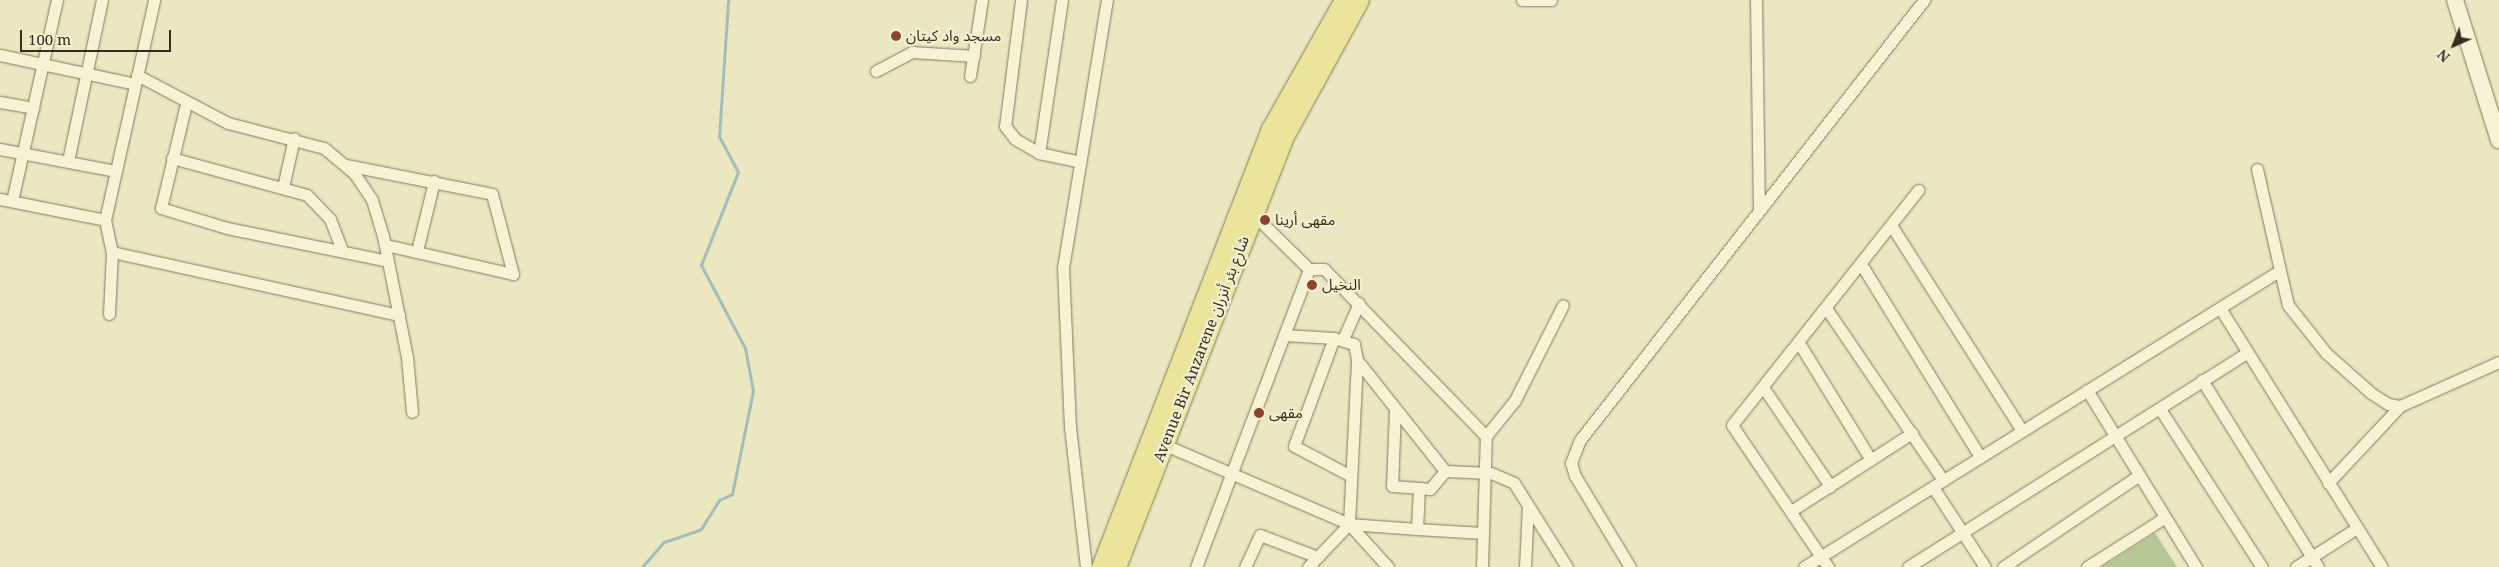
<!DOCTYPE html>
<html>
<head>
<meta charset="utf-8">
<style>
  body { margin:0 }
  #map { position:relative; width:2499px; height:567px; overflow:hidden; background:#eae7c1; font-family:"Noto Serif","Noto Sans Arabic",serif }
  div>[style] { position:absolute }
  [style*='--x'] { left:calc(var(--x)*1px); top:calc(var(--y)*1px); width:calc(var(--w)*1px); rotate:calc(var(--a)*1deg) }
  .green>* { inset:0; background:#b6c796 }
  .stream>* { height:3px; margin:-1.5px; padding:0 1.5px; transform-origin:1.5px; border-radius:1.5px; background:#a4bdbb }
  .roads { filter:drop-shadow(0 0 1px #82795a) drop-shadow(0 0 1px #82795a) }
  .street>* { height:11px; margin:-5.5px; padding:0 5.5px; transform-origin:5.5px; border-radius:5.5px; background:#f6f3d4 }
  .secondary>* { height:16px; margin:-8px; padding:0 8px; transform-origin:8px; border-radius:8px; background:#f6f3d4 }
  .primary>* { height:19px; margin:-9.5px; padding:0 9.5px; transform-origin:9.5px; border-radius:9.5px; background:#ebe59b }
  .dots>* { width:14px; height:14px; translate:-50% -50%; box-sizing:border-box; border:2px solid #f2f0d0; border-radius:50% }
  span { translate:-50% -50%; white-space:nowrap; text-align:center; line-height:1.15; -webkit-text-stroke:4.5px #f2f0d0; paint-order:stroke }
  .poi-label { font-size:15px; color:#332d1d }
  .left { translate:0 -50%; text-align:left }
  .street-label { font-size:15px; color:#332d1d }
  .north { position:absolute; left:2429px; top:20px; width:50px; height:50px; -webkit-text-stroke:4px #f2f0d0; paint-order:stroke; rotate:224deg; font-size:14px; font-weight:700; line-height:20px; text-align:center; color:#332d1d }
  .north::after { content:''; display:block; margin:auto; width:18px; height:22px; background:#332d1d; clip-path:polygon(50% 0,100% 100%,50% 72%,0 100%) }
  .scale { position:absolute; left:20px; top:30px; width:151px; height:22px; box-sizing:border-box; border:2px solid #332d1d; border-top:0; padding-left:6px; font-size:15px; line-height:18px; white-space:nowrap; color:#332d1d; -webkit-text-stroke:4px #f2f0d0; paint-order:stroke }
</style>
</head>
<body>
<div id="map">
  <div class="green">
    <i style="clip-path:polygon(2155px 533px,2177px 567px,2102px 567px)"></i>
  </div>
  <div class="stream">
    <i style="--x:642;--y:567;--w:33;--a:-49"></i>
    <i style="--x:664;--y:542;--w:39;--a:-19"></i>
    <i style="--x:701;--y:529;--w:34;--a:-58"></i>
    <i style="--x:719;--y:500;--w:14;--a:-25"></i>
    <i style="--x:732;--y:494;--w:105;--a:-78.5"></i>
    <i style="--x:753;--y:391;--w:44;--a:-100.5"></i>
    <i style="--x:745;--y:348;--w:94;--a:-117.9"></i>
    <i style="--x:701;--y:265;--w:100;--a:-68.3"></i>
    <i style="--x:738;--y:172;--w:40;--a:-118"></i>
    <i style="--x:719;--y:137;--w:137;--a:-86.2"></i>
  </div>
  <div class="roads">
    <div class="street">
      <i style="--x:1021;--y:0;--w:127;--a:97.2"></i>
      <i style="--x:1005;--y:126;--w:16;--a:52"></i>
      <i style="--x:1015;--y:139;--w:28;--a:30"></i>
      <i style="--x:1062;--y:0;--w:155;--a:98.5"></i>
      <i style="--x:1039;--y:153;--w:40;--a:12"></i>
      <i style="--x:1522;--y:0;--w:29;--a:0"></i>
      <i style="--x:1756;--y:0;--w:210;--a:89.2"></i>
      <i style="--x:0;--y:55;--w:138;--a:12.1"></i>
      <i style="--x:876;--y:71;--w:41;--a:-27.8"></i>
      <i style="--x:912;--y:52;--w:62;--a:3.7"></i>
      <i style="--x:137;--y:75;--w:103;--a:27.8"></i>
      <i style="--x:228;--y:123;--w:99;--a:14.6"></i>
      <i style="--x:324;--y:148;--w:39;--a:40"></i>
      <i style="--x:354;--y:173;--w:32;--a:56"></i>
      <i style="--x:372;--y:200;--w:38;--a:73"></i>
      <i style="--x:383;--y:236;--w:123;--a:78.8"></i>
      <i style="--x:407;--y:357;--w:55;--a:84.8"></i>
      <i style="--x:970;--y:76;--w:77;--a:-81"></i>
      <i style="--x:0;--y:102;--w:34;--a:10"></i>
      <i style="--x:186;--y:104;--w:107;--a:103.5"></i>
      <i style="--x:161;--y:208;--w:69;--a:16.9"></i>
      <i style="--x:227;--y:228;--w:164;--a:11.6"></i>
      <i style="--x:0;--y:149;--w:117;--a:10.8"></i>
      <i style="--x:172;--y:158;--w:140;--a:15.3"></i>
      <i style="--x:307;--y:195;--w:33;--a:46"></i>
      <i style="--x:330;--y:219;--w:34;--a:69"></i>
      <i style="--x:68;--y:161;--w:165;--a:-78.1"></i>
      <i style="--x:346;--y:165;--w:149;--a:11.2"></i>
      <i style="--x:492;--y:194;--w:83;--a:75.3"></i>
      <i style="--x:513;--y:274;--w:131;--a:-167.2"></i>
      <i style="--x:2257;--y:169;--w:139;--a:77.2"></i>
      <i style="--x:2288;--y:305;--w:61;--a:51.6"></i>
      <i style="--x:2326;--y:353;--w:60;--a:41.6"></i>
      <i style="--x:2371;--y:393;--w:20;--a:33"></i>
      <i style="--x:2388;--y:404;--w:12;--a:9"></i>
      <i style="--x:2400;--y:406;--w:108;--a:-24"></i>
      <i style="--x:283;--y:187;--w:50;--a:-77.3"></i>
      <i style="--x:0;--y:199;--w:107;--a:11.3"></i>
      <i style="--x:105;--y:220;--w:225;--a:-77.4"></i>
      <i style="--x:12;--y:201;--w:206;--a:-77.4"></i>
      <i style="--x:105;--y:220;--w:33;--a:78"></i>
      <i style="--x:112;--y:252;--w:294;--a:12.4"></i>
      <i style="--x:1891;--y:225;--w:244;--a:57.5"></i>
      <i style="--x:417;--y:251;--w:72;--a:-76.3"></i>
      <i style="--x:1861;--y:264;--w:227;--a:58.3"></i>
      <i style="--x:1309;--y:269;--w:15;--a:0"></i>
      <i style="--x:1324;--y:269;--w:233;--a:45.9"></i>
      <i style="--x:1826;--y:308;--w:208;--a:55.8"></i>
      <i style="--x:2220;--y:308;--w:305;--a:58"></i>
      <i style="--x:109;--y:314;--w:62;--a:-87.2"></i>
      <i style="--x:1284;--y:335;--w:50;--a:3.4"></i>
      <i style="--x:1343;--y:339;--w:39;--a:-66"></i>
      <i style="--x:1799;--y:343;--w:137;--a:58.4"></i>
      <i style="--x:2202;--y:380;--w:220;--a:58.2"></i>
      <i style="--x:1763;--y:387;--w:120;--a:55.9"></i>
      <i style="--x:2087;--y:390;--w:208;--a:58.4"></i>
      <i style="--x:1395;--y:409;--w:77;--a:92.2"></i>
      <i style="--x:1392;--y:486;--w:27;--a:4"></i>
      <i style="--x:1419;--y:488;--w:41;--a:92.8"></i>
      <i style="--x:1417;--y:529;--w:66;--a:3.5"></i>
      <i style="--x:2160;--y:409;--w:188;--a:57.2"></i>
      <i style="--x:1165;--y:445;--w:200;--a:23.2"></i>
      <i style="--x:1349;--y:524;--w:68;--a:4.2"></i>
      <i style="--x:1351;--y:476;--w:64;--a:-152.2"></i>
      <i style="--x:1294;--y:446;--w:115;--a:-69.7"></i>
      <i style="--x:1334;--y:338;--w:21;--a:17"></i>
      <i style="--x:1354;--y:344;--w:16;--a:79"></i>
      <i style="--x:2328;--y:483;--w:105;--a:-46.9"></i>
      <i style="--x:1933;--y:487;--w:95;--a:57"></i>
      <i style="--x:1419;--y:488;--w:11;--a:5"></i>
      <i style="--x:1430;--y:489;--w:23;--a:-50"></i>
      <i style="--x:1791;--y:511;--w:144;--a:-32.8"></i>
      <i style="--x:1086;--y:567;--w:141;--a:-96.5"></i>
      <i style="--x:1070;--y:427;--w:159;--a:-92.5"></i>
      <i style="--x:1063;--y:268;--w:272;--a:-80.7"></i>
      <i style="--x:1196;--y:567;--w:319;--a:-69.2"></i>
      <i style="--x:1309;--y:269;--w:78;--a:-135.5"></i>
      <i style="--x:1245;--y:567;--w:35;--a:-65"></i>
      <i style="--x:1260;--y:535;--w:62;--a:20.8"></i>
      <i style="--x:1308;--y:567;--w:59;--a:-46.4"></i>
      <i style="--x:1388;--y:567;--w:58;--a:-132.2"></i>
      <i style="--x:1349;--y:524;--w:164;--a:-87.2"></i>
      <i style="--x:1357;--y:360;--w:142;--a:51.6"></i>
      <i style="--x:1445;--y:471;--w:46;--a:2.5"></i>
      <i style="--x:1491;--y:473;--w:25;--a:23"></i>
      <i style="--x:1514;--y:483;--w:99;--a:57.8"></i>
      <i style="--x:1482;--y:567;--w:131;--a:-88.3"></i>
      <i style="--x:1486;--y:436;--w:46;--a:-51.1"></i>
      <i style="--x:1515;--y:400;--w:106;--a:-63.2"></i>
      <i style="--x:1525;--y:567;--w:62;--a:-87.2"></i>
      <i style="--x:1630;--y:567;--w:106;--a:-121.1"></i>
      <i style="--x:1575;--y:476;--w:14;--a:-107"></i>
      <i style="--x:1571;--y:463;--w:25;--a:-69"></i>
      <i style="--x:1580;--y:440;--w:559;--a:-51.98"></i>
      <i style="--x:1804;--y:567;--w:560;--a:-31.93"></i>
      <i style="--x:1828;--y:567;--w:171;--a:-124.1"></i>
      <i style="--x:1732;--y:425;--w:300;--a:-51.6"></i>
      <i style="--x:1908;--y:567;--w:401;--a:-32.3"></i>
      <i style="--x:2003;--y:567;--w:163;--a:-34"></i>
      <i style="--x:2087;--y:567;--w:91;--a:-32.5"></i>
      <i style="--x:2296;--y:567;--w:72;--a:-32.6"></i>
    </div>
    <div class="secondary">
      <i style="--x:2455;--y:0;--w:147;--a:72.6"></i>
    </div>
    <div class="primary">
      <i style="--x:1101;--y:567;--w:470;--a:-68.8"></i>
      <i style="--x:1271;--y:129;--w:148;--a:-60.5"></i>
      <i style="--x:1116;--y:567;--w:460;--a:-68.7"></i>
      <i style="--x:1283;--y:138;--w:158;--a:-61.2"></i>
    </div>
  </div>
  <div class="dots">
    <i style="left:896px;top:36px;background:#8d442f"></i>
    <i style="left:1265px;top:220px;background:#8d442f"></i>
    <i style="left:1312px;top:285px;background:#8d442f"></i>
    <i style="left:1259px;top:413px;background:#8d442f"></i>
  </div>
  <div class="poi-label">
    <span class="left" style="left:906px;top:36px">مسجد واد كيتان</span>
    <span class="left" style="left:1275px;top:220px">مقهى أرينا</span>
    <span class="left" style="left:1322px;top:285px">النخيل</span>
    <span class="left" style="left:1269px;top:413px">مقهى</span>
  </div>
  <div class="street-label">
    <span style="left:1201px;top:349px;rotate:-69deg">Avenue Bir Anzarene شارع بئر أنزران</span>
  </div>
  <div class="north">N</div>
  <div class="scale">100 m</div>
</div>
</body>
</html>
